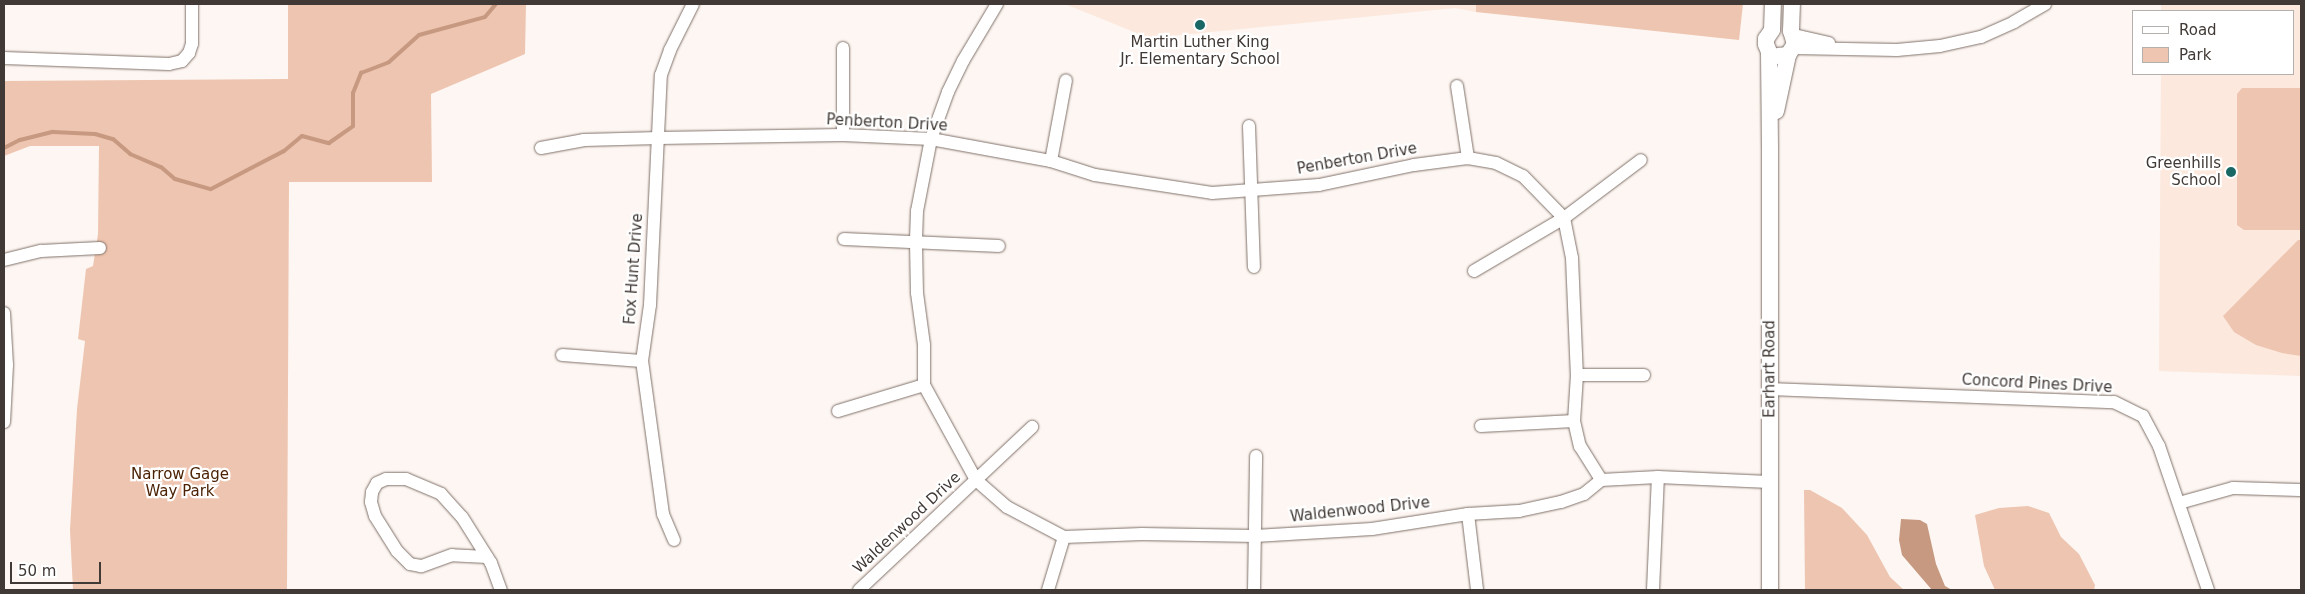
<!DOCTYPE html>
<html>
<head>
<meta charset="utf-8">
<style>
  body { margin:0 }
  #map { position:relative; width:2305px; height:594px; overflow:hidden; background:#fdf6f2; font-family:"DejaVu Sans",sans-serif }
  div>[style] { position:absolute }
  [style*='--x'] { left:calc(var(--x)*1px); top:calc(var(--y)*1px); width:calc(var(--w)*1px); rotate:calc(var(--a)*1deg) }
  .built>* { inset:0; background:#fce8dd }
  .green>* { inset:0; background:#eec5b0 }
  .water>* { inset:0; background:#c69980 }
  .stream>* { height:4px; margin:-2px; padding:0 2px; transform-origin:2px; border-radius:2px; background:#c69980 }
  .roads { filter:drop-shadow(0 0 1px #807169) drop-shadow(0 0 1px #807169) }
  .minor>* { height:12px; margin:-6px; padding:0 6px; transform-origin:6px; border-radius:6px; background:#fff }
  .tertiary>* { height:16px; margin:-8px; padding:0 8px; transform-origin:8px; border-radius:8px; background:#fff }
  .dots>* { width:14px; height:14px; translate:-50% -50%; box-sizing:border-box; border:2px solid #fff; border-radius:50% }
  span { translate:-50% -50%; white-space:nowrap; text-align:center; line-height:1.15; -webkit-text-stroke:4.5px #fff; paint-order:stroke }
  .poi-label { font-size:15px; color:#403935 }
  .right { translate:-100% -50%; text-align:right }
  .street-label { font-size:15px; color:#403935 }
  .park-label { font-size:15px; color:#4c2204 }
  .frame { position:absolute; inset:0; border:5px solid #403935; pointer-events:none }
  .legend { position:absolute; left:2132px; top:10px; width:162px; height:65px; box-sizing:border-box; background:#fff; border:1px solid #b3b0ae; margin:0; padding:6px 9px; list-style:none; font-size:15px; color:#403935 }
  .legend li { display:flex; align-items:center; gap:10px; height:25px }
  .legend b { width:25px; border:1px solid #b3b0ae }
  .scale { position:absolute; left:10px; top:562px; width:91px; height:22px; box-sizing:border-box; border:2px solid #403935; border-top:0; padding-left:6px; font-size:15px; line-height:18px; white-space:nowrap; color:#403935; -webkit-text-stroke:4px #fff; paint-order:stroke }
</style>
</head>
<body>
<div id="map">
  <div class="built">
    <i style="clip-path:polygon(1065px 4px,1476px 4px,1476px 12px,1455px 8px,1149px 38px)"></i>
    <i style="clip-path:polygon(2161px 4px,2301px 4px,2301px 376px,2159px 371px,2161px 74px,2294px 74px,2294px 11px,2161px 11px)"></i>
  </div>
  <div class="green">
    <i style="clip-path:polygon(288px 4px,526px 4px,525px 54px,431px 94px,432px 182px,289px 182px,287px 590px,73px 590px,70px 530px,77px 409px,85px 341px,78px 339px,86px 269px,93px 266px,98px 234px,99px 146px,30px 146px,4px 156px,4px 81px,288px 79px)"></i>
    <i style="clip-path:polygon(1476px 4px,1743px 4px,1739px 40px,1476px 12px)"></i>
    <i style="clip-path:polygon(2242px 88px,2301px 88px,2301px 230px,2244px 230px,2237px 225px,2237px 94px)"></i>
    <i style="clip-path:polygon(2298px 240px,2301px 240px,2301px 356px,2282px 353px,2256px 345px,2234px 332px,2223px 316px)"></i>
    <i style="clip-path:polygon(1804px 490px,1810px 490px,1842px 508px,1867px 535px,1890px 577px,1904px 590px,1805px 590px)"></i>
    <i style="clip-path:polygon(2028px 506px,2049px 513px,2061px 537px,2079px 554px,2095px 585px,2094px 590px,1995px 590px,1984px 566px,1975px 515px,1999px 508px)"></i>
  </div>
  <div class="water">
    <i style="clip-path:polygon(1901px 519px,1920px 520px,1927px 524px,1936px 564px,1945px 586px,1952px 590px,1932px 590px,1902px 555px,1899px 540px)"></i>
  </div>
  <div class="stream">
    <i style="--x:4;--y:148;--w:18;--a:-27"></i>
    <i style="--x:20;--y:140;--w:34;--a:-14"></i>
    <i style="--x:53;--y:132;--w:42;--a:2.7"></i>
    <i style="--x:95;--y:134;--w:19;--a:16"></i>
    <i style="--x:113;--y:139;--w:23;--a:41"></i>
    <i style="--x:130;--y:154;--w:34;--a:23"></i>
    <i style="--x:161;--y:167;--w:18;--a:41"></i>
    <i style="--x:175;--y:179;--w:37;--a:16"></i>
    <i style="--x:211;--y:189;--w:82;--a:-27.5"></i>
    <i style="--x:284;--y:151;--w:23;--a:-40"></i>
    <i style="--x:302;--y:136;--w:28;--a:15"></i>
    <i style="--x:329;--y:143;--w:29;--a:-35"></i>
    <i style="--x:353;--y:126;--w:33;--a:-90"></i>
    <i style="--x:353;--y:93;--w:22;--a:-68"></i>
    <i style="--x:361;--y:73;--w:30;--a:-21"></i>
    <i style="--x:389;--y:62;--w:40;--a:-42"></i>
    <i style="--x:419;--y:35;--w:68;--a:-15.3"></i>
    <i style="--x:485;--y:17;--w:17;--a:-50"></i>
  </div>
  <div class="roads">
    <div class="minor">
      <i style="--x:997;--y:4;--w:66;--a:120.8"></i>
      <i style="--x:963;--y:61;--w:34;--a:116"></i>
      <i style="--x:948;--y:92;--w:50;--a:109.9"></i>
      <i style="--x:931;--y:139;--w:73;--a:101"></i>
      <i style="--x:917;--y:211;--w:32;--a:92"></i>
      <i style="--x:916;--y:243;--w:50;--a:88.9"></i>
      <i style="--x:917;--y:293;--w:52;--a:82.3"></i>
      <i style="--x:924;--y:345;--w:40;--a:90"></i>
      <i style="--x:924;--y:385;--w:108;--a:61.3"></i>
      <i style="--x:976;--y:480;--w:41;--a:41.1"></i>
      <i style="--x:1007;--y:507;--w:64;--a:27.8"></i>
      <i style="--x:1064;--y:537;--w:78;--a:-2.2"></i>
      <i style="--x:1142;--y:534;--w:113;--a:1"></i>
      <i style="--x:1255;--y:536;--w:117;--a:-3.4"></i>
      <i style="--x:1372;--y:529;--w:97;--a:-8.9"></i>
      <i style="--x:1468;--y:514;--w:51;--a:-3.4"></i>
      <i style="--x:1519;--y:511;--w:43;--a:-12.1"></i>
      <i style="--x:1561;--y:502;--w:24;--a:-19"></i>
      <i style="--x:1584;--y:494;--w:22;--a:-39"></i>
      <i style="--x:1601;--y:480;--w:57;--a:-3"></i>
      <i style="--x:1658;--y:477;--w:111;--a:2.6"></i>
      <i style="--x:1794;--y:35;--w:36;--a:13"></i>
      <i style="--x:1794;--y:48;--w:103;--a:1.1"></i>
      <i style="--x:1897;--y:50;--w:43;--a:-5.3"></i>
      <i style="--x:1940;--y:46;--w:42;--a:-12.4"></i>
      <i style="--x:1981;--y:37;--w:36;--a:-24"></i>
      <i style="--x:2014;--y:22;--w:36;--a:-30"></i>
      <i style="--x:4;--y:58;--w:165;--a:2.1"></i>
      <i style="--x:169;--y:64;--w:13;--a:-13"></i>
      <i style="--x:182;--y:61;--w:11;--a:-49"></i>
      <i style="--x:189;--y:53;--w:9;--a:-72"></i>
      <i style="--x:192;--y:44;--w:40;--a:-90"></i>
      <i style="--x:1457;--y:86;--w:73;--a:81.3"></i>
      <i style="--x:1249;--y:126;--w:141;--a:88"></i>
      <i style="--x:843;--y:135;--w:87;--a:-90"></i>
      <i style="--x:541;--y:148;--w:44;--a:-10.5"></i>
      <i style="--x:584;--y:140;--w:75;--a:-1.5"></i>
      <i style="--x:659;--y:138;--w:184;--a:-0.9"></i>
      <i style="--x:843;--y:135;--w:88;--a:2.6"></i>
      <i style="--x:931;--y:139;--w:122;--a:10.4"></i>
      <i style="--x:1051;--y:161;--w:46;--a:17.7"></i>
      <i style="--x:1095;--y:175;--w:118;--a:8.7"></i>
      <i style="--x:1212;--y:193;--w:107;--a:-4.3"></i>
      <i style="--x:1319;--y:185;--w:97;--a:-11.9"></i>
      <i style="--x:1414;--y:165;--w:54;--a:-7.4"></i>
      <i style="--x:1468;--y:158;--w:28;--a:10"></i>
      <i style="--x:1496;--y:163;--w:30;--a:26"></i>
      <i style="--x:1523;--y:176;--w:59;--a:45.7"></i>
      <i style="--x:1564;--y:218;--w:41;--a:78.7"></i>
      <i style="--x:1572;--y:258;--w:117;--a:87.6"></i>
      <i style="--x:1577;--y:375;--w:46;--a:93.7"></i>
      <i style="--x:1574;--y:421;--w:26;--a:77"></i>
      <i style="--x:1580;--y:446;--w:40;--a:58"></i>
      <i style="--x:1051;--y:161;--w:82;--a:-79.5"></i>
      <i style="--x:844;--y:239;--w:155;--a:2.6"></i>
      <i style="--x:4;--y:260;--w:38;--a:-14"></i>
      <i style="--x:41;--y:251;--w:59;--a:-2.9"></i>
      <i style="--x:1474;--y:271;--w:104;--a:-30.5"></i>
      <i style="--x:1564;--y:218;--w:96;--a:-37"></i>
      <i style="--x:4;--y:313;--w:52;--a:86.7"></i>
      <i style="--x:7;--y:365;--w:57;--a:93"></i>
      <i style="--x:562;--y:355;--w:80;--a:4.3"></i>
      <i style="--x:1577;--y:375;--w:67;--a:0"></i>
      <i style="--x:1769;--y:389;--w:345;--a:2.2"></i>
      <i style="--x:2114;--y:402;--w:32;--a:26"></i>
      <i style="--x:2143;--y:416;--w:34;--a:62"></i>
      <i style="--x:2159;--y:446;--w:152;--a:71.2"></i>
      <i style="--x:838;--y:411;--w:90;--a:-16.8"></i>
      <i style="--x:1481;--y:426;--w:93;--a:-3.1"></i>
      <i style="--x:2179;--y:503;--w:56;--a:-15.5"></i>
      <i style="--x:2233;--y:488;--w:68;--a:1.7"></i>
      <i style="--x:1468;--y:514;--w:77;--a:83.2"></i>
      <i style="--x:674;--y:540;--w:28;--a:-113"></i>
      <i style="--x:663;--y:514;--w:154;--a:-97.8"></i>
      <i style="--x:642;--y:361;--w:57;--a:-81.9"></i>
      <i style="--x:650;--y:305;--w:230;--a:-87.3"></i>
      <i style="--x:661;--y:75;--w:27;--a:-70"></i>
      <i style="--x:670;--y:50;--w:51;--a:-63.4"></i>
      <i style="--x:487;--y:557;--w:35;--a:-177"></i>
      <i style="--x:452;--y:555;--w:33;--a:160"></i>
      <i style="--x:421;--y:566;--w:11;--a:-170"></i>
      <i style="--x:410;--y:564;--w:18;--a:-135"></i>
      <i style="--x:397;--y:551;--w:41;--a:-122.2"></i>
      <i style="--x:375;--y:516;--w:15;--a:-106"></i>
      <i style="--x:371;--y:502;--w:10;--a:-84"></i>
      <i style="--x:372;--y:492;--w:10;--a:-61"></i>
      <i style="--x:377;--y:483;--w:10;--a:-24"></i>
      <i style="--x:386;--y:479;--w:20;--a:0"></i>
      <i style="--x:406;--y:479;--w:38;--a:23"></i>
      <i style="--x:441;--y:494;--w:31;--a:48"></i>
      <i style="--x:462;--y:517;--w:54;--a:57.8"></i>
      <i style="--x:491;--y:563;--w:29;--a:70"></i>
      <i style="--x:859;--y:590;--w:238;--a:-43.3"></i>
      <i style="--x:1048;--y:590;--w:55;--a:-73.2"></i>
      <i style="--x:1254;--y:590;--w:134;--a:-89.1"></i>
      <i style="--x:1653;--y:590;--w:113;--a:-87.5"></i>
    </div>
    <div class="tertiary">
      <i style="--x:1778;--y:56;--w:10;--a:-6"></i>
      <i style="--x:1788;--y:55;--w:13;--a:-58"></i>
      <i style="--x:1795;--y:44;--w:14;--a:-107"></i>
      <i style="--x:1791;--y:31;--w:27;--a:-88"></i>
      <i style="--x:1776;--y:111;--w:57;--a:-77.9"></i>
      <i style="--x:1770;--y:590;--w:442;--a:-90"></i>
      <i style="--x:1770;--y:148;--w:96;--a:-90.6"></i>
      <i style="--x:1769;--y:52;--w:9;--a:-111"></i>
      <i style="--x:1766;--y:44;--w:5;--a:-90"></i>
      <i style="--x:1766;--y:39;--w:11;--a:-56"></i>
      <i style="--x:1772;--y:30;--w:26;--a:-88"></i>
    </div>
  </div>
  <div class="dots">
    <i style="left:1200px;top:25px;background:#1a6865"></i>
    <i style="left:2231px;top:172px;background:#1a6865"></i>
  </div>
  <div class="poi-label">
    <span style="left:1200px;top:51px">Martin Luther King<br>Jr. Elementary School</span>
    <span class="right" style="left:2221px;top:172px">Greenhills<br>School</span>
  </div>
  <div class="street-label">
    <span style="left:887px;top:123px;rotate:3deg">Penberton Drive</span>
    <span style="left:1357px;top:159px;rotate:-10deg">Penberton Drive</span>
    <span style="left:634px;top:269px;rotate:-86deg">Fox Hunt Drive</span>
    <span style="left:1770px;top:369px;rotate:-90deg">Earhart Road</span>
    <span style="left:2037px;top:384px;rotate:3deg">Concord Pines Drive</span>
    <span style="left:1360px;top:510px;rotate:-6deg">Waldenwood Drive</span>
    <span style="left:907px;top:523px;rotate:-43deg">Waldenwood Drive</span>
  </div>
  <div class="park-label">
    <span style="left:180px;top:483px">Narrow Gage<br>Way Park</span>
  </div>
  <div class="frame"></div>
  <ul class="legend">
  <li><b style="height:6px;background:#fff"></b>Road</li>
  <li><b style="height:14px;background:#eec5b0"></b>Park</li>
  </ul>
  <div class="scale">50 m</div>
</div>
</body>
</html>
